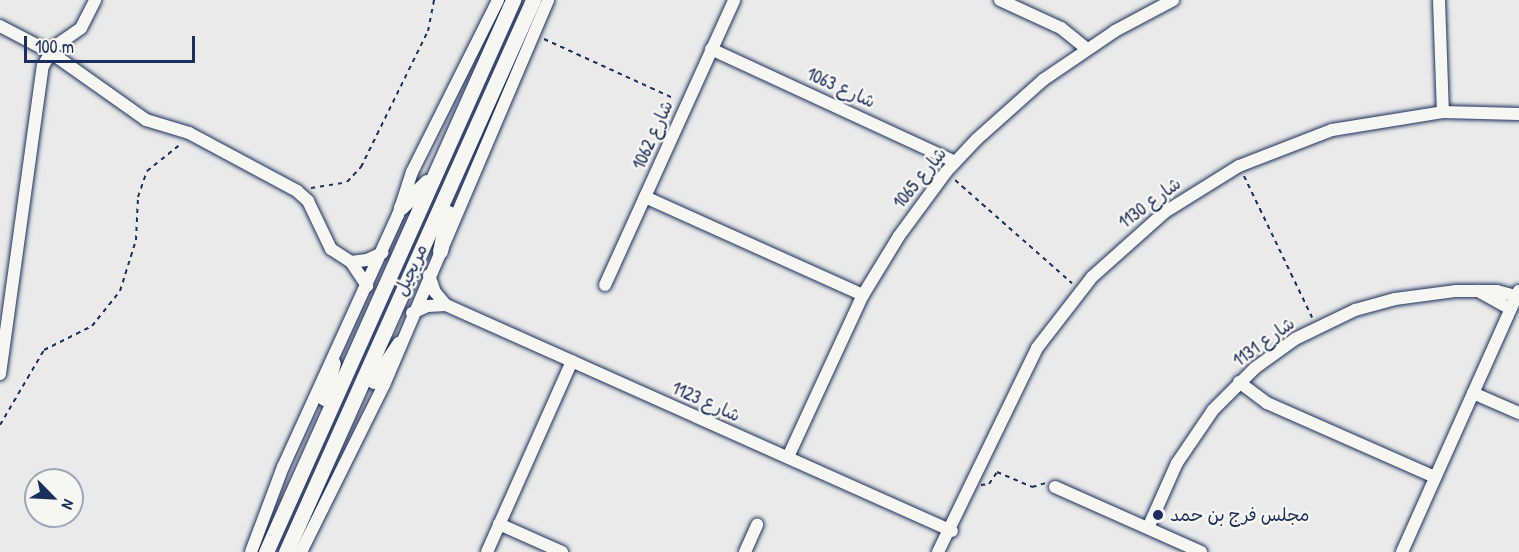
<!DOCTYPE html>
<html>
<head>
<meta charset="utf-8">
<style>
  body { margin:0 }
  #map { position:relative; width:1519px; height:552px; overflow:hidden; background:#e9eae9; font-family:"Patrick Hand","Playpen Sans Arabic",sans-serif }
  div>[style] { position:absolute }
  [style*='--x'] { left:calc(var(--x)*1px); top:calc(var(--y)*1px); width:calc(var(--w)*1px); rotate:calc(var(--a)*1deg) }
  .path>* { height:2px; margin-top:-1px; transform-origin:0; background:repeating-linear-gradient(90deg,#1b2f5e 0 4.5px,transparent 0 9px) }
  .roads { filter:drop-shadow(0 0 2px #1b2f5e) drop-shadow(0 0 2px #1b2f5e) }
  .minor>* { height:12px; margin:-6px; padding:0 6px; transform-origin:6px; border-radius:6px; background:#f6f6f2 }
  .major>* { height:15px; margin:-7.5px; padding:0 7.5px; transform-origin:7.5px; border-radius:7.5px; background:#f6f6f2 }
  .dots>* { width:16px; height:16px; translate:-50% -50%; box-sizing:border-box; border:3px solid #f6f6f2; border-radius:50% }
  span { translate:-50% -50%; white-space:nowrap; text-align:center; line-height:1.15; -webkit-text-stroke:5px #f6f6f2; paint-order:stroke }
  .street-label { font-size:18px; color:#1b2f5e }
  .poi-label { font-size:18px; color:#1b2f5e }
  .left { translate:0 -50%; text-align:left }
  .north { position:absolute; left:24px; top:468px; width:60px; height:60px; box-sizing:border-box; background:#f6f6f2; border:2px solid #9ea6b7; border-radius:50%; rotate:114deg; font-size:16px; font-weight:700; line-height:24px; text-align:center; color:#1b2f5e }
  .north::after { content:''; display:block; margin:auto; width:21px; height:27px; background:#1b2f5e; clip-path:polygon(50% 0,100% 100%,50% 72%,0 100%) }
  .scale { position:absolute; left:24px; top:36px; width:171px; height:27px; box-sizing:border-box; border:3px solid #1b2f5e; border-top:0; padding-left:8px; font-size:18px; line-height:21px; white-space:nowrap; color:#1b2f5e; -webkit-text-stroke:4px #f6f6f2; paint-order:stroke }
</style>
</head>
<body>
<div id="map">
  <div class="path">
    <i style="--x:544;--y:39;--w:144;--a:24.6"></i>
    <i style="--x:1244;--y:176;--w:157;--a:64.3"></i>
    <i style="--x:955;--y:180;--w:156;--a:41.4"></i>
    <i style="--x:311;--y:188;--w:36;--a:-9"></i>
    <i style="--x:347;--y:182;--w:21;--a:-47"></i>
    <i style="--x:361;--y:167;--w:152;--a:-63.8"></i>
    <i style="--x:428;--y:31;--w:32;--a:-79"></i>
    <i style="--x:0;--y:425;--w:87;--a:-59.6"></i>
    <i style="--x:44;--y:350;--w:54;--a:-26.6"></i>
    <i style="--x:92;--y:326;--w:45;--a:-51.3"></i>
    <i style="--x:120;--y:291;--w:53;--a:-72.6"></i>
    <i style="--x:136;--y:240;--w:43;--a:-87.3"></i>
    <i style="--x:138;--y:197;--w:28;--a:-71"></i>
    <i style="--x:147;--y:171;--w:45;--a:-38.7"></i>
    <i style="--x:981;--y:485;--w:8;--a:-7"></i>
    <i style="--x:989;--y:484;--w:14;--a:-56"></i>
    <i style="--x:997;--y:472;--w:38;--a:23"></i>
    <i style="--x:1032;--y:487;--w:15;--a:-16"></i>
  </div>
  <div class="roads">
    <div class="minor">
      <i style="--x:1000;--y:0;--w:67;--a:24.7"></i>
      <i style="--x:1061;--y:28;--w:33;--a:39"></i>
      <i style="--x:1439;--y:0;--w:112;--a:88"></i>
      <i style="--x:0;--y:26;--w:56;--a:27.5"></i>
      <i style="--x:50;--y:52;--w:118;--a:35.3"></i>
      <i style="--x:146;--y:120;--w:45;--a:16.8"></i>
      <i style="--x:189;--y:133;--w:123;--a:28.2"></i>
      <i style="--x:297;--y:191;--w:15;--a:42"></i>
      <i style="--x:308;--y:201;--w:53;--a:64.4"></i>
      <i style="--x:331;--y:249;--w:24;--a:33"></i>
      <i style="--x:351;--y:262;--w:29;--a:56"></i>
      <i style="--x:711;--y:49;--w:269;--a:24.8"></i>
      <i style="--x:645;--y:197;--w:239;--a:24.2"></i>
      <i style="--x:351;--y:262;--w:16;--a:-7"></i>
      <i style="--x:367;--y:260;--w:17;--a:-25"></i>
      <i style="--x:429;--y:275;--w:18;--a:71"></i>
      <i style="--x:435;--y:292;--w:17;--a:50"></i>
      <i style="--x:605;--y:285;--w:313;--a:-65.6"></i>
      <i style="--x:1478;--y:291;--w:37;--a:29"></i>
      <i style="--x:412;--y:313;--w:17;--a:-24"></i>
      <i style="--x:428;--y:306;--w:18;--a:-3"></i>
      <i style="--x:446;--y:305;--w:554;--a:24.07"></i>
      <i style="--x:0;--y:374;--w:311;--a:-82.1"></i>
      <i style="--x:43;--y:66;--w:22;--a:-60"></i>
      <i style="--x:54;--y:47;--w:33;--a:-35"></i>
      <i style="--x:81;--y:28;--w:31;--a:-63"></i>
      <i style="--x:1239;--y:382;--w:35;--a:37"></i>
      <i style="--x:1267;--y:403;--w:184;--a:23.8"></i>
      <i style="--x:1473;--y:393;--w:50;--a:23.5"></i>
      <i style="--x:788;--y:457;--w:179;--a:-65.2"></i>
      <i style="--x:863;--y:295;--w:69;--a:-58.6"></i>
      <i style="--x:899;--y:236;--w:79;--a:-53.7"></i>
      <i style="--x:946;--y:172;--w:45;--a:-46.8"></i>
      <i style="--x:977;--y:139;--w:89;--a:-41.8"></i>
      <i style="--x:1043;--y:80;--w:87;--a:-34.2"></i>
      <i style="--x:1115;--y:31;--w:66;--a:-28.1"></i>
      <i style="--x:1055;--y:487;--w:160;--a:24"></i>
      <i style="--x:499;--y:524;--w:69;--a:24"></i>
      <i style="--x:1148;--y:528;--w:71;--a:-66"></i>
      <i style="--x:1177;--y:463;--w:64;--a:-55.8"></i>
      <i style="--x:1213;--y:410;--w:59;--a:-45"></i>
      <i style="--x:1255;--y:368;--w:49;--a:-35.9"></i>
      <i style="--x:1295;--y:339;--w:67;--a:-25.8"></i>
      <i style="--x:1355;--y:310;--w:41;--a:-15.4"></i>
      <i style="--x:1395;--y:299;--w:62;--a:-7.5"></i>
      <i style="--x:1456;--y:291;--w:41;--a:0"></i>
      <i style="--x:1497;--y:291;--w:20;--a:15"></i>
      <i style="--x:251;--y:552;--w:91;--a:-69.4"></i>
      <i style="--x:283;--y:467;--w:277;--a:-65.5"></i>
      <i style="--x:398;--y:215;--w:45;--a:-72"></i>
      <i style="--x:412;--y:172;--w:192;--a:-63.4"></i>
      <i style="--x:301;--y:552;--w:186;--a:-63.6"></i>
      <i style="--x:384;--y:385;--w:418;--a:-66.9"></i>
      <i style="--x:487;--y:552;--w:209;--a:-66"></i>
      <i style="--x:745;--y:552;--w:30;--a:-66"></i>
      <i style="--x:938;--y:552;--w:227;--a:-64.1"></i>
      <i style="--x:1037;--y:348;--w:90;--a:-52.2"></i>
      <i style="--x:1092;--y:277;--w:98;--a:-41.7"></i>
      <i style="--x:1165;--y:212;--w:87;--a:-31.9"></i>
      <i style="--x:1239;--y:166;--w:100;--a:-21.2"></i>
      <i style="--x:1332;--y:130;--w:112;--a:-9.2"></i>
      <i style="--x:1443;--y:112;--w:76;--a:1.5"></i>
      <i style="--x:1402;--y:552;--w:286;--a:-65.9"></i>
    </div>
    <div class="major">
      <i style="--x:401;--y:207;--w:36;--a:-44"></i>
      <i style="--x:440;--y:251;--w:39;--a:-78"></i>
      <i style="--x:374;--y:381;--w:45;--a:-56"></i>
      <i style="--x:324;--y:398;--w:36;--a:-76"></i>
      <i style="--x:266;--y:552;--w:605;--a:-65.89"></i>
      <i style="--x:286;--y:552;--w:605;--a:-65.89"></i>
    </div>
  </div>
  <div class="dots">
    <i style="left:1158px;top:515px;background:#1b2f5e"></i>
  </div>
  <div class="street-label">
    <span style="left:841px;top:88px;rotate:24deg">شارع 1063</span>
    <span style="left:653px;top:135px;rotate:-66deg">شارع 1062</span>
    <span style="left:920px;top:178px;rotate:-51deg">شارع 1065</span>
    <span style="left:1150px;top:203px;rotate:-37deg">شارع 1130</span>
    <span style="left:411px;top:270px;rotate:-65deg">مريجيل</span>
    <span style="left:1264px;top:342px;rotate:-36deg">شارع 1131</span>
    <span style="left:706px;top:402px;rotate:24deg">شارع 1123</span>
  </div>
  <div class="poi-label">
    <span class="left" style="left:1170px;top:515px">مجلس فرج بن حمد</span>
  </div>
  <div class="north">N</div>
  <div class="scale">100 m</div>
</div>
</body>
</html>
